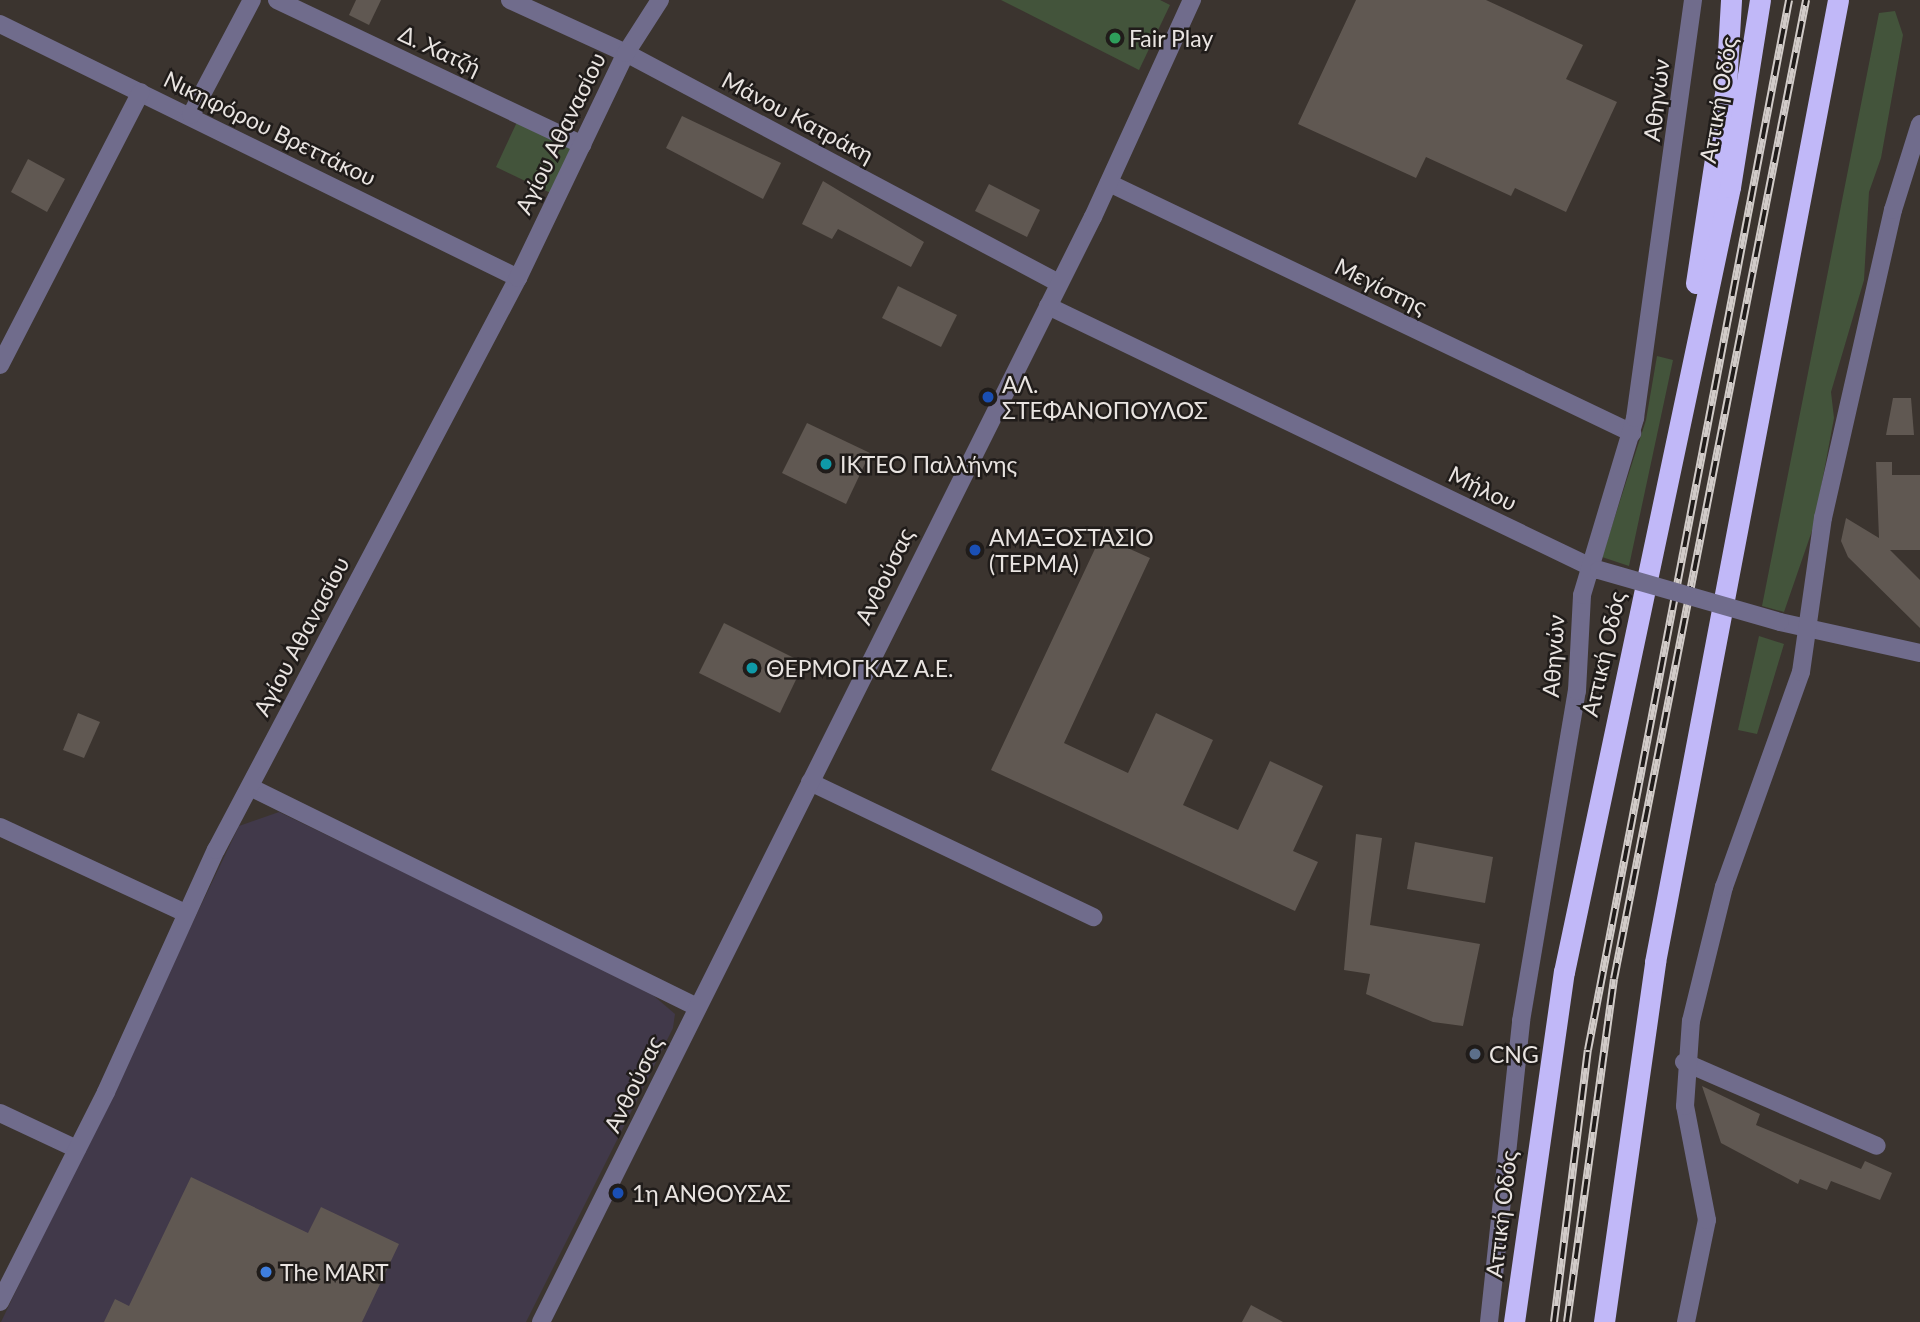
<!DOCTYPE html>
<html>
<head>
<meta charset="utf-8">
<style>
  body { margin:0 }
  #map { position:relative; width:1920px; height:1322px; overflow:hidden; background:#3b342f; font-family:Lato,sans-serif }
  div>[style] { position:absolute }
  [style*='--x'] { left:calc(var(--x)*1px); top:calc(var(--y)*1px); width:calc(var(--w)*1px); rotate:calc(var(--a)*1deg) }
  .commercial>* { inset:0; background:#41394a }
  .green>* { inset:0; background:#43543b }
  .building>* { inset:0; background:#605852 }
  .minor>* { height:18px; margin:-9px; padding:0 9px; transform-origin:9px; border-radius:9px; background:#706c8c }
  .highway>* { height:21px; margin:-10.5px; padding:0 10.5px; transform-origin:10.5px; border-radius:10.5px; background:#c1b8f8 }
  .rail>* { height:8px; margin-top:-4px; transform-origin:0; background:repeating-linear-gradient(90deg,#201c1a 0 16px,#d1cbc8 0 32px); box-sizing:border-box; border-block:2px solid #d1cbc8 }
  .minor-bridge>* { height:18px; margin:-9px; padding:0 9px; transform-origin:9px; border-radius:9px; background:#706c8c }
  .dots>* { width:19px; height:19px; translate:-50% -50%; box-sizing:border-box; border:4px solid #201c1a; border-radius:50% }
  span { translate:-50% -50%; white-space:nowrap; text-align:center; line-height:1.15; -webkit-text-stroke:5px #201c1a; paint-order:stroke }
  .poi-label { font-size:23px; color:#e9e4e1 }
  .left { translate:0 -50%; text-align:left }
  .street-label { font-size:23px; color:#e9e4e1 }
</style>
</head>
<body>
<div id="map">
  <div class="commercial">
    <i style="clip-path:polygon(279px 812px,647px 990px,675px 1014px,673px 1028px,526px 1322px,1px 1322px,239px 826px)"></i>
  </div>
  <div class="green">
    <i style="clip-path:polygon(1001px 0,1160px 0,1170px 5px,1139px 70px)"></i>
    <i style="clip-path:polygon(1895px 11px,1903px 35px,1881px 158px,1869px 192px,1864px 280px,1831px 392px,1834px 418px,1814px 525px,1784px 612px,1762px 606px,1879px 13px)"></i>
    <i style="clip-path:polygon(517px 122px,585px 152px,561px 198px,496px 167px)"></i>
    <i style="clip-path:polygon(1657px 356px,1673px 360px,1629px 566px,1602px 557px,1646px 420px)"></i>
    <i style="clip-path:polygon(1759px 636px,1784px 644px,1757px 734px,1738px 730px)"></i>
  </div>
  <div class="building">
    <i style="clip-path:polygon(356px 0,381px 0,369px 25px,349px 15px)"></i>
    <i style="clip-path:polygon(1356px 0,1486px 0,1583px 45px,1566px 79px,1617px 102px,1566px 212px,1515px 188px,1511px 196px,1426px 157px,1416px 178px,1298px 124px)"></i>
    <i style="clip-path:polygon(682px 116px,781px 163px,763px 199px,666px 148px)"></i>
    <i style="clip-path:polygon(28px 159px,65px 179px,47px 212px,11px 192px)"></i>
    <i style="clip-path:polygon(823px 181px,924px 242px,911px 267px,838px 229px,832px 239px,802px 224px)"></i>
    <i style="clip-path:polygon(989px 184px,1040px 210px,1027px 237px,975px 211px)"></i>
    <i style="clip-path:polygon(898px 286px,957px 315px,941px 347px,882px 318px)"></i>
    <i style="clip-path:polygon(1893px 398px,1911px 398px,1914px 435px,1886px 435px)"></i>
    <i style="clip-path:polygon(807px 423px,870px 453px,846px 504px,782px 473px)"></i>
    <i style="clip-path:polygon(1876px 462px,1892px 462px,1892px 475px,1920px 475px,1920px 550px,1890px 550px,1920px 580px,1920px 628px,1848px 557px,1841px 541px,1846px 518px,1879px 538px)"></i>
    <i style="clip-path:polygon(1101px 536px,1150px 558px,1064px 743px,1128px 773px,1156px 713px,1213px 740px,1183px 805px,1238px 830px,1270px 761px,1323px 786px,1293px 851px,1318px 862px,1295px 911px,991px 770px)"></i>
    <i style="clip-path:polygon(724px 623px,804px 663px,780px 713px,699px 673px)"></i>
    <i style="clip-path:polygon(78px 713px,100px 722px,84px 758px,63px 750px)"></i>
    <i style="clip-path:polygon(1356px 834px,1382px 838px,1370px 925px,1480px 944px,1463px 1026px,1433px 1022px,1366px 994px,1370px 974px,1344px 970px)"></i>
    <i style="clip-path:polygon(1415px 842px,1493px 857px,1485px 903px,1407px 889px)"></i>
    <i style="clip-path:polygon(1702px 1086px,1760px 1114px,1756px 1125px,1861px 1169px,1865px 1161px,1892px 1173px,1880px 1200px,1831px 1181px,1827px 1190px,1800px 1179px,1798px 1184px,1721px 1143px)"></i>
    <i style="clip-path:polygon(191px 1177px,308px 1233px,321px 1207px,399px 1244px,362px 1322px,104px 1322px,115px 1299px,129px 1306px)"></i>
    <i style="clip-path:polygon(1251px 1305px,1283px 1322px,1242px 1322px)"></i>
  </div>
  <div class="minor">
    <i style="--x:277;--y:0;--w:338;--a:25.4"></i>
    <i style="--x:510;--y:0;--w:128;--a:24.6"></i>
    <i style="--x:626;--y:53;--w:490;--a:28"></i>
    <i style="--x:0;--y:24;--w:577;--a:26.12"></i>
    <i style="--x:191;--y:115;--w:130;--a:-62.1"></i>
    <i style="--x:1109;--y:183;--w:580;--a:25.55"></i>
    <i style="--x:1048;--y:306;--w:609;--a:25.68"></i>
    <i style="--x:0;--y:365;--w:307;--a:-62.7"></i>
    <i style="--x:1780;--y:622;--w:143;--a:12.5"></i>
    <i style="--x:810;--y:782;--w:314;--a:25.5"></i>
    <i style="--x:250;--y:787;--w:499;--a:26.2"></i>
    <i style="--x:0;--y:827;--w:204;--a:24.9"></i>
    <i style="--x:1684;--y:1062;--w:210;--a:23.5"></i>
    <i style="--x:0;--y:1113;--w:85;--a:25.1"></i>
    <i style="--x:0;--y:1302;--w:235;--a:-63.2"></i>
    <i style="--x:106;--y:1092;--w:266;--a:-65.6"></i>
    <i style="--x:216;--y:850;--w:647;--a:-62.17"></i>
    <i style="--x:518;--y:278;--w:250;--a:-64.4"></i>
    <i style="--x:626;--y:53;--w:63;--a:-57.3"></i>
    <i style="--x:541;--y:1322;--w:1235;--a:-63.46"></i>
    <i style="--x:1093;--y:217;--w:239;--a:-65.5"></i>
    <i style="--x:1489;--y:1322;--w:303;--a:-83.9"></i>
    <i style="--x:1521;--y:1021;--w:335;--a:-80.4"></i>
    <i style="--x:1577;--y:691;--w:96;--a:-87"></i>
    <i style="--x:1582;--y:595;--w:185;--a:-73.3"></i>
    <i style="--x:1635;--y:418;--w:422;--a:-82.1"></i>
    <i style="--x:1686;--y:1322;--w:104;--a:-78.4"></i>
    <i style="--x:1707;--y:1220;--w:116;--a:-100.9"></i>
    <i style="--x:1685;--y:1106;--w:85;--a:-86"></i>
    <i style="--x:1691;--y:1021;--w:138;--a:-76.2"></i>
    <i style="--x:1724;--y:887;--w:228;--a:-70.3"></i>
    <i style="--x:1801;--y:672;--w:156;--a:-81.9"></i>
    <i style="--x:1823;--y:518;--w:316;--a:-77.2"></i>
    <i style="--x:1893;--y:210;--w:90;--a:-72.6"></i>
  </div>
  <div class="highway">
    <i style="--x:1696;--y:283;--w:198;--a:-81.3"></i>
    <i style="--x:1726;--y:87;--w:87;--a:-86.7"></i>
    <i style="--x:1514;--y:1322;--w:354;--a:-81.9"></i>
    <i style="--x:1564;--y:972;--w:802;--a:-78.06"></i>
    <i style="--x:1730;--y:187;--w:189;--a:-80.9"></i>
    <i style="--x:1604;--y:1322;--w:364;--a:-81.9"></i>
    <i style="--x:1655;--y:962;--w:979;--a:-79.23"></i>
  </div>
  <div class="rail">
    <i style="--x:1554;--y:1322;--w:274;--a:-82.9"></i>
    <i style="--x:1588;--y:1050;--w:1069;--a:-79.16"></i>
    <i style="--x:1567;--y:1322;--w:346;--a:-82.2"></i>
    <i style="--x:1614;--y:979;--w:998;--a:-78.9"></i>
  </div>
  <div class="minor-bridge">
    <i style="--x:1599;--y:570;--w:188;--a:16"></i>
  </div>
  <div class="dots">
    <i style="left:1115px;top:38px;background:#2e9e5b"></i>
    <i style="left:988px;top:397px;background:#1a4fb4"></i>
    <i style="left:826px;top:464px;background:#0f9aa8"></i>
    <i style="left:975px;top:550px;background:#1a4fb4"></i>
    <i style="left:752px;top:668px;background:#0f9aa8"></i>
    <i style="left:1475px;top:1054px;background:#5c6f8a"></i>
    <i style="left:618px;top:1193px;background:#1a4fb4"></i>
    <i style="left:266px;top:1272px;background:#3f7fe0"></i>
  </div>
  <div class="poi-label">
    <span class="left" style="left:1129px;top:38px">Fair Play</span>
    <span class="left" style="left:1002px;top:397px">ΑΛ.<br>ΣΤΕΦΑΝΟΠΟΥΛΟΣ</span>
    <span class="left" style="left:840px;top:464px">ΙΚΤΕΟ Παλλήνης</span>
    <span class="left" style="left:989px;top:550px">ΑΜΑΞΟΣΤΑΣΙΟ<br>(ΤΕΡΜΑ)</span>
    <span class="left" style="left:766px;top:668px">ΘΕΡΜΟΓΚΑΖ Α.Ε.</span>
    <span class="left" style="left:1489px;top:1054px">CNG</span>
    <span class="left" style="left:632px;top:1193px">1η ΑΝΘΟΥΣΑΣ</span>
    <span class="left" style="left:280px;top:1272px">The MART</span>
  </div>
  <div class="street-label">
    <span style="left:440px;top:50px;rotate:25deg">Δ. Χατζή</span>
    <span style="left:1656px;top:100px;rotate:-83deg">Αθηνών</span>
    <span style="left:1718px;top:100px;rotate:-80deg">Αττική Οδός</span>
    <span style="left:798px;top:117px;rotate:28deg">Μάνου Κατράκη</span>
    <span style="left:270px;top:128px;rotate:26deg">Νικηφόρου Βρεττάκου</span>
    <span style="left:560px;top:133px;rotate:-64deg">Αγίου Αθανασίου</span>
    <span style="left:1381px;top:286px;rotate:26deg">Μεγίστης</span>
    <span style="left:1483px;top:488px;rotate:26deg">Μήλου</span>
    <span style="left:884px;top:576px;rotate:-64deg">Ανθούσας</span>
    <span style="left:301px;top:636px;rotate:-62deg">Αγίου Αθανασίου</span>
    <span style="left:1603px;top:654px;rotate:-77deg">Αττική Οδός</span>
    <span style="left:1553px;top:656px;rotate:-86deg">Αθηνών</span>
    <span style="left:633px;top:1084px;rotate:-64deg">Ανθούσας</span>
    <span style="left:1501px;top:1214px;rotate:-83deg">Αττική Οδός</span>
  </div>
</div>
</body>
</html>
